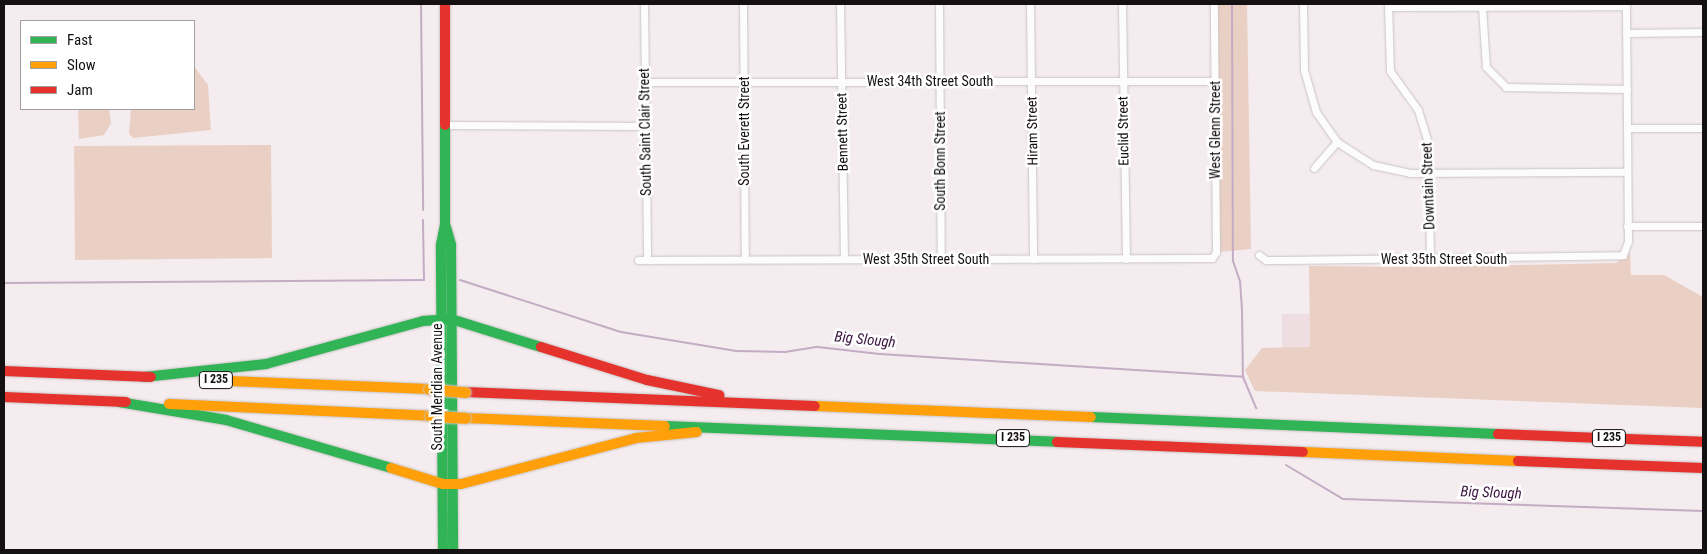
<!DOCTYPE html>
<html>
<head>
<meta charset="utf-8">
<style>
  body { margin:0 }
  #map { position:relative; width:1707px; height:554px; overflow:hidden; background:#f4ecee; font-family:"Roboto Condensed",sans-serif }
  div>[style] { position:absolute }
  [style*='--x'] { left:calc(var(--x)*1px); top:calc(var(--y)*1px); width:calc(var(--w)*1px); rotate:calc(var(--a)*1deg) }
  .built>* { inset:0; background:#efdee1 }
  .green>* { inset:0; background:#ead0c4 }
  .stream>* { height:2px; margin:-1px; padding:0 1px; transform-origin:1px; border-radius:1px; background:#c4acc5 }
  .roads { filter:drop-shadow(0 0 1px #cac4c5) drop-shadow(0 0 1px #cac4c5) }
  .street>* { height:7px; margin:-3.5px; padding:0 3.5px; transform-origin:3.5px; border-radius:3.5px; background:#fdfcfc }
  .fast>* { height:10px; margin:-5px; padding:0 5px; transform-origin:5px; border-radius:5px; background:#30b455 }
  .slow>* { height:10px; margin:-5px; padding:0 5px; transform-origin:5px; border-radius:5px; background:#ff9f0a }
  .jam>* { height:10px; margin:-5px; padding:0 5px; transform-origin:5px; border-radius:5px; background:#e5322d }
  .bridges { filter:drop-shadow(0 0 1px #cac4c5) drop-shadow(0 0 1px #cac4c5) }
  .slow-bridge>* { height:11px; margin:-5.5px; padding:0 5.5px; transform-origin:5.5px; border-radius:5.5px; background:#ff9f0a }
  span { translate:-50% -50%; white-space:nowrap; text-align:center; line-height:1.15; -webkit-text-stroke:5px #fff; paint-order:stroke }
  .shield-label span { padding:1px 4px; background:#fff; border:1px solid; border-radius:4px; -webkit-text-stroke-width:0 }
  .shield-label { font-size:12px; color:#151011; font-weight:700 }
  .street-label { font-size:14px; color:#151011 }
  .water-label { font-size:15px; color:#3d1642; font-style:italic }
  .frame { position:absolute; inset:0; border:5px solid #151011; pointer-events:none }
  .legend { position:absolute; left:20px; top:20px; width:175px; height:90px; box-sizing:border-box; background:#fff; border:1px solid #a19fa0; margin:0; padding:6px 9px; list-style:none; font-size:15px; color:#151011 }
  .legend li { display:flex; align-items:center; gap:10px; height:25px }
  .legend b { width:25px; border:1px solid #a19fa0 }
</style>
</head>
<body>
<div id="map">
  <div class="built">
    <i style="clip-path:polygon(1282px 314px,1310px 314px,1310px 347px,1282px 348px)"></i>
  </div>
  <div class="green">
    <i style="clip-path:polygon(1217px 4px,1247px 4px,1251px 249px,1220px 252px)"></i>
    <i style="clip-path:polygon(194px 66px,208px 85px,211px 130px,133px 138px,129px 134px,131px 109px,194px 109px)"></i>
    <i style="clip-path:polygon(81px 109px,109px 109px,111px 123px,104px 135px,79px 139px,78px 111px)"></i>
    <i style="clip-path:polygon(271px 145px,272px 258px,75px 260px,74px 146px)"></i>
    <i style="clip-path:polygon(1630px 253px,1631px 275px,1664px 275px,1703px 297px,1703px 408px,1255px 391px,1245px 370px,1262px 348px,1310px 347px,1309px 266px,1420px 267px,1616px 263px)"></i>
  </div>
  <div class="stream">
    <i style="--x:421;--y:4;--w:206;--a:89.4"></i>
    <i style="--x:1232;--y:4;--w:257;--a:89.8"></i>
    <i style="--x:1233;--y:261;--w:21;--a:71"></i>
    <i style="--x:1240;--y:281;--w:28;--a:86"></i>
    <i style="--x:1242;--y:309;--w:68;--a:89.2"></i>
    <i style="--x:460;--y:280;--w:169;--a:17.9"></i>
    <i style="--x:621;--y:332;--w:117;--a:9.4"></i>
    <i style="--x:736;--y:351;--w:49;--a:1.2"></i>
    <i style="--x:785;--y:352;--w:33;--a:-9"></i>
    <i style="--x:818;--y:347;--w:62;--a:6.4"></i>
    <i style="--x:880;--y:354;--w:364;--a:3.6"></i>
    <i style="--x:1243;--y:377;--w:34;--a:67"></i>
    <i style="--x:4;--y:283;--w:420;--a:-0.4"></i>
    <i style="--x:424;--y:280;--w:60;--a:-91"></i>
    <i style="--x:1286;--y:465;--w:66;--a:30.8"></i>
    <i style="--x:1343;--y:499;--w:360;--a:1.9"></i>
  </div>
  <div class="roads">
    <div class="street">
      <i style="--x:644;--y:4;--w:255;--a:89.3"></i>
      <i style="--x:743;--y:4;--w:255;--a:89.6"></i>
      <i style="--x:840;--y:4;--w:255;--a:89.1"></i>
      <i style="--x:939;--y:4;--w:255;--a:89.6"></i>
      <i style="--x:1030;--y:4;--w:255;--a:89.3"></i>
      <i style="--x:1122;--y:4;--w:255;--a:89.1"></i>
      <i style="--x:1303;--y:4;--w:66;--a:89.1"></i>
      <i style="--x:1304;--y:70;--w:44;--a:74.1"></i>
      <i style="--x:1316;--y:112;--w:37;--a:55"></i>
      <i style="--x:1337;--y:142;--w:43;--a:32.6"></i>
      <i style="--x:1373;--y:165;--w:38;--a:12"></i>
      <i style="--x:1410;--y:173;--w:217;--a:-0.3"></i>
      <i style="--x:1388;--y:4;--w:67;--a:88.3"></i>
      <i style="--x:1390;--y:71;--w:48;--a:54.3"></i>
      <i style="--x:1418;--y:110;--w:34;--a:73"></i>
      <i style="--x:1428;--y:143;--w:116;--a:89"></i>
      <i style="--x:1388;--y:7;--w:238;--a:-0.2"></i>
      <i style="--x:1482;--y:7;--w:60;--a:86.2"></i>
      <i style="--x:1486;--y:67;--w:28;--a:45"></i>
      <i style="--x:1506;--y:87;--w:121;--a:0.9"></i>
      <i style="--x:1626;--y:33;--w:77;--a:-0.7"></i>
      <i style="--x:645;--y:82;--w:570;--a:-0.1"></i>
      <i style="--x:445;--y:125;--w:200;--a:0.3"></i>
      <i style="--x:1627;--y:128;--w:76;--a:0"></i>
      <i style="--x:1314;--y:168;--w:35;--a:-49"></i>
      <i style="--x:1627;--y:226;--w:76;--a:0"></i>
      <i style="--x:1259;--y:255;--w:9;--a:36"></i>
      <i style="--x:1266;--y:260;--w:19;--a:0"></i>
      <i style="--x:1285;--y:260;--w:338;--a:-0.8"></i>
      <i style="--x:1623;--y:255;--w:15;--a:-70"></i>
      <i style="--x:1628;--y:241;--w:237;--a:-90.5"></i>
      <i style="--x:638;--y:260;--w:574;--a:-0.2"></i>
      <i style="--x:1212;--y:258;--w:7;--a:-56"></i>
      <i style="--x:1216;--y:252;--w:248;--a:-90.5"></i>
    </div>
    <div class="fast">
      <i style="--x:446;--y:227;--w:19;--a:74"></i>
      <i style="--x:451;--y:245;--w:305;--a:89.6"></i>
      <i style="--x:144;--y:377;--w:123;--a:-6.1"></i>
      <i style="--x:266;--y:364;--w:163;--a:-15.3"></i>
      <i style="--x:423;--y:321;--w:28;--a:-4"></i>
      <i style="--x:451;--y:319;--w:94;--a:17.3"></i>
      <i style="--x:119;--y:402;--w:109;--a:9.5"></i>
      <i style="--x:226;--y:420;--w:172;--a:16.2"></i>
      <i style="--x:1091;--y:417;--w:407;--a:2.4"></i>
      <i style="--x:665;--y:426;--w:392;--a:2.3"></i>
      <i style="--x:443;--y:550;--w:305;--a:-90.4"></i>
      <i style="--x:441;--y:245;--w:21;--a:-79"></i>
      <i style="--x:445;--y:224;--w:99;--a:-90"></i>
    </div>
    <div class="slow">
      <i style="--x:204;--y:380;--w:225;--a:2.3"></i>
      <i style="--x:169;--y:404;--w:261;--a:2.6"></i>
      <i style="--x:815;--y:406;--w:276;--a:2.3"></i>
      <i style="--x:465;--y:418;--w:200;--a:2.3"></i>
      <i style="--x:1303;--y:452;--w:215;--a:2.4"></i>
      <i style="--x:391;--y:468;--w:54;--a:17.1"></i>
      <i style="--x:443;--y:484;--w:18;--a:0"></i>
      <i style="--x:461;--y:484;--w:181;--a:-14.7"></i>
      <i style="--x:636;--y:438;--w:61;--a:-5.6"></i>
    </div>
    <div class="jam">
      <i style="--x:445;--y:4;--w:121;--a:90"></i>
      <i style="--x:541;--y:347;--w:111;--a:17.3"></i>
      <i style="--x:647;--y:380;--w:74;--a:11.8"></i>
      <i style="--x:4;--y:371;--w:147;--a:2.3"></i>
      <i style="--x:465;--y:392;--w:350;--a:2.3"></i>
      <i style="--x:4;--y:397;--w:122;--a:2.3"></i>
      <i style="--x:1498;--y:434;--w:205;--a:2.2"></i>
      <i style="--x:1057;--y:442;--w:246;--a:2.3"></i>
      <i style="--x:1518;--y:461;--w:185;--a:2.2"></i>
    </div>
  </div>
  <div class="bridges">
    <div class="slow-bridge">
      <i style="--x:429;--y:389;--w:36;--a:5"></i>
      <i style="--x:430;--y:416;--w:35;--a:3"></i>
    </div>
  </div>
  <div class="shield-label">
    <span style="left:216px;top:380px">I 235</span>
    <span style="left:1013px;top:438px">I 235</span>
    <span style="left:1609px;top:438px">I 235</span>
  </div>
  <div class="street-label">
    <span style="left:930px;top:81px">West 34th Street South</span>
    <span style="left:1215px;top:130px;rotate:-90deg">West Glenn Street</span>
    <span style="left:744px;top:131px;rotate:-90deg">South Everett Street</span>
    <span style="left:1032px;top:131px;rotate:-91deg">Hiram Street</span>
    <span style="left:1123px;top:131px;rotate:-91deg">Euclid Street</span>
    <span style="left:645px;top:132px;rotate:-91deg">South Saint Clair Street</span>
    <span style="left:842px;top:132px;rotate:-91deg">Bennett Street</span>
    <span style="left:940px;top:161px;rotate:-90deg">South Bonn Street</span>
    <span style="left:1428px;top:186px;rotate:-92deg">Downtain Street</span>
    <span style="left:926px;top:259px">West 35th Street South</span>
    <span style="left:1444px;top:259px">West 35th Street South</span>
    <span style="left:437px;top:387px;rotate:-90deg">South Meridian Avenue</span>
  </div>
  <div class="water-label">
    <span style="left:865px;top:340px;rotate:6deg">Big Slough</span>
    <span style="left:1491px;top:493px;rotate:2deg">Big Slough</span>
  </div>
  <div class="frame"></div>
  <ul class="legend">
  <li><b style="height:6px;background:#30b455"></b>Fast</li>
  <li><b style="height:6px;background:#ff9f0a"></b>Slow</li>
  <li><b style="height:6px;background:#e5322d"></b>Jam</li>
  </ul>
</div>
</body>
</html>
